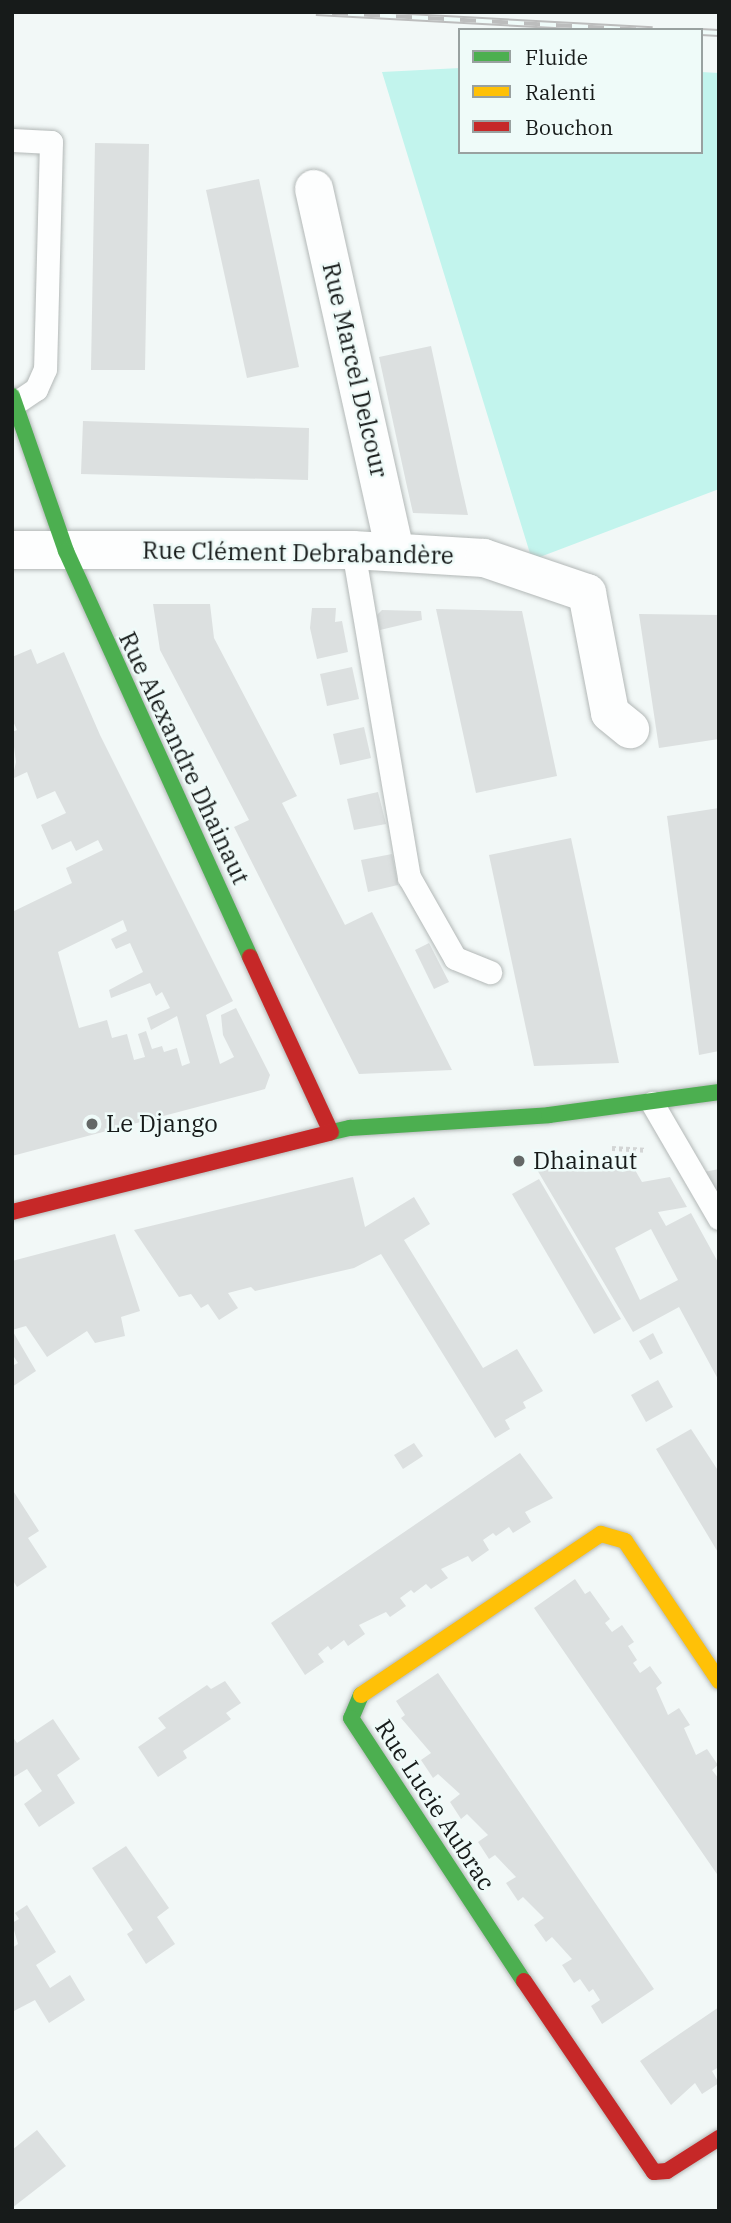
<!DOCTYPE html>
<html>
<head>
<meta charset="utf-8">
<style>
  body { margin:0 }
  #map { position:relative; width:731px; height:2223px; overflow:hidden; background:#f2f8f7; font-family:"IBM Plex Serif",serif }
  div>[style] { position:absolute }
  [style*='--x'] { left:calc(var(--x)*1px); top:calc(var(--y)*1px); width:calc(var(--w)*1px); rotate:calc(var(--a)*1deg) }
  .green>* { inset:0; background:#c2f4ed }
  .building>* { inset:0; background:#dce0e0 }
  .path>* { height:4.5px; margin-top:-2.25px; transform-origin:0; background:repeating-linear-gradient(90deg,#d3d5d5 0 3.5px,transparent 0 7px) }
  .roads { filter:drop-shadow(0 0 2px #b3b8b7) drop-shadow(0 0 2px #b3b8b7) }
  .lane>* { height:23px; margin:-11.5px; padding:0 11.5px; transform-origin:11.5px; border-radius:11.5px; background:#fdfefe }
  .street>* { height:38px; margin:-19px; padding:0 19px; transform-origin:19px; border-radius:19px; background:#fdfefe }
  .fast>* { height:16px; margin:-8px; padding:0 8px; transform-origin:8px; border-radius:8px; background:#4caf50 }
  .slow>* { height:16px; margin:-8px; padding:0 8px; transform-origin:8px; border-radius:8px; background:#ffc107 }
  .jam>* { height:16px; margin:-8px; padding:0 8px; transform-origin:8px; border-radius:8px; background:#c62828 }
  .rail>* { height:8px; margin-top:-4px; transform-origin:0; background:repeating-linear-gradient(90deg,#effbf9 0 16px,#bcbdbd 0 32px); box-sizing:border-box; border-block:2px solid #bcbdbd }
  .dots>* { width:19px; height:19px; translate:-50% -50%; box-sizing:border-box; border:4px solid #effbf9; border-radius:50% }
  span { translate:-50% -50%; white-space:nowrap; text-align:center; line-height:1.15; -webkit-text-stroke:5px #effbf9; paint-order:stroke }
  .street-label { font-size:24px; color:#171b1a }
  .poi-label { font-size:24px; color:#171b1a }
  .left { translate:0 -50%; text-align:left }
  .frame { position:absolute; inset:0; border:14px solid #171b1a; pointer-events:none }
  .legend { position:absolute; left:458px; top:28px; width:245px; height:126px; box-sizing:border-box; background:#effbf9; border:2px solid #99a1a0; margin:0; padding:9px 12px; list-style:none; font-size:21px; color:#171b1a }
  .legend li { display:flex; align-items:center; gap:14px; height:35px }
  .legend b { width:35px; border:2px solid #99a1a0 }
</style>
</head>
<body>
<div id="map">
  <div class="green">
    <i style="clip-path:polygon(460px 68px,460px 152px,701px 152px,701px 72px,719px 73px,719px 489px,532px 560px,382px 72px)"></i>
  </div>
  <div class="building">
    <i style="clip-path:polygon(95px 143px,149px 144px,145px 370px,91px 370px)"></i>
    <i style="clip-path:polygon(259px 179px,299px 367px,247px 378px,206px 190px)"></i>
    <i style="clip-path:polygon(431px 346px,458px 471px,468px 515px,413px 513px,406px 482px,379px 357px)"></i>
    <i style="clip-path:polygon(83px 421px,309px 428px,308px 480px,81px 474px)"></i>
    <i style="clip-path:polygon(153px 604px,210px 604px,214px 638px,297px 796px,282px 803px,345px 925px,372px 912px,452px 1070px,359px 1074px,234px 827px,249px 820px,160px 650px)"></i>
    <i style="clip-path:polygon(312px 608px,336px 608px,335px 622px,342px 621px,348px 652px,317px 659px,310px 628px)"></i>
    <i style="clip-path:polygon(436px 609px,522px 611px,557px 776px,476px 793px)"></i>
    <i style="clip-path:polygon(382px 610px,421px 611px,422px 620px,380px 630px,377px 615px)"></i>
    <i style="clip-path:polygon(639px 614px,719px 615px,719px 739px,659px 748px)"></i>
    <i style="clip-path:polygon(evenodd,31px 649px,37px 664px,64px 652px,100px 735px,233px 1001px,206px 1015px,220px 1064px,234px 1057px,223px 1035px,221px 1015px,236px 1008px,270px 1075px,265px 1089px,12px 1156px,12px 912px,72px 883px,66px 868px,103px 850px,98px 840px,76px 851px,71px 841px,52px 850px,41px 825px,66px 813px,55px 791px,37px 799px,27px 772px,12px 779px,16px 762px,12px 732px,17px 730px,12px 719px,12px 657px,31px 649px,123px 920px,127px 931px,111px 939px,116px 949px,130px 943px,143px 972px,109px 990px,111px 998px,150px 983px,156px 996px,162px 992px,170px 1008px,147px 1018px,151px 1030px,177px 1016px,190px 1063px,182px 1066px,177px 1048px,164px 1052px,162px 1046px,152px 1049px,146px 1031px,138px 1034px,145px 1057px,134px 1060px,127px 1034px,112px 1038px,107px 1020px,79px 1028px,58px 952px,123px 920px)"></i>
    <i style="clip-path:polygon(352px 667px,359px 699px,327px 706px,320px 674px)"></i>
    <i style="clip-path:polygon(364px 727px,371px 758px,340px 765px,333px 734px)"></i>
    <i style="clip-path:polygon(378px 792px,386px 824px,354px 830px,347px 799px)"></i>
    <i style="clip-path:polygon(719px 808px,719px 1051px,699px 1055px,667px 816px)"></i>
    <i style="clip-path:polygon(571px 838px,619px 1063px,534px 1066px,489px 855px)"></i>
    <i style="clip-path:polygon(392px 854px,398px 885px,368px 892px,361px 860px)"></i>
    <i style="clip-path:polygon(429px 943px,449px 982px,434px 989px,415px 950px)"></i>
    <i style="clip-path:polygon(evenodd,631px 1163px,642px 1182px,670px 1177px,687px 1207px,658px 1212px,666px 1226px,691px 1213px,719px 1264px,719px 1381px,679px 1307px,633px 1332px,536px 1168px,631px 1163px,651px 1229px,678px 1280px,640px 1300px,615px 1248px,651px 1229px)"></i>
    <i style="clip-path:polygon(719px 1169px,719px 1203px,699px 1173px)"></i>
    <i style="clip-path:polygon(353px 1177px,365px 1227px,414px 1197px,430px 1224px,404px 1240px,483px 1368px,517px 1349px,543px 1391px,523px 1402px,526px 1408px,505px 1420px,510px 1429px,495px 1438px,381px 1254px,354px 1268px,255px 1291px,251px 1287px,228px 1293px,238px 1308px,219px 1320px,208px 1304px,201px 1308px,191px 1294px,179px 1297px,134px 1230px)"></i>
    <i style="clip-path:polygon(539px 1179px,621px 1319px,594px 1334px,512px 1194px)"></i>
    <i style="clip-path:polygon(115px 1234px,140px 1311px,121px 1317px,125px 1336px,95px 1343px,87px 1331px,47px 1357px,26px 1326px,12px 1330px,36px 1371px,12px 1387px,12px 1366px,18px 1363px,12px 1354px,12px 1261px)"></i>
    <i style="clip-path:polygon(653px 1333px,663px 1353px,650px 1360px,639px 1341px)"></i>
    <i style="clip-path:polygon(658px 1380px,673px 1407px,646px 1422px,631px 1395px)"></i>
    <i style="clip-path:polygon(691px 1429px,719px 1472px,719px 1554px,656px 1449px)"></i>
    <i style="clip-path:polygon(414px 1443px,423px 1456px,403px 1469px,394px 1455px)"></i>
    <i style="clip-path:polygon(520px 1453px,553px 1498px,525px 1512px,531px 1522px,513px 1533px,509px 1527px,496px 1536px,493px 1533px,483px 1540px,489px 1550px,472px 1562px,468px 1556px,441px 1569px,448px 1578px,431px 1589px,426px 1584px,414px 1593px,411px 1590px,400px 1598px,406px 1606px,390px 1617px,386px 1612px,359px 1625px,365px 1634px,348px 1646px,344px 1640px,331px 1650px,328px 1646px,318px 1654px,324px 1662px,305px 1675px,271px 1623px)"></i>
    <i style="clip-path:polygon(12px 1489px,39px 1531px,28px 1538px,47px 1567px,17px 1587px,12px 1579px)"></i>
    <i style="clip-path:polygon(575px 1579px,585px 1594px,590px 1591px,610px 1619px,605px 1623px,612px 1632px,622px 1625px,634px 1642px,628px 1646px,637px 1660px,633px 1663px,640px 1673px,650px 1666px,662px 1683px,656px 1688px,668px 1715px,679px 1708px,690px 1725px,684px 1728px,696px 1755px,707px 1749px,718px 1765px,712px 1770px,719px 1779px,719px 1877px,534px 1608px)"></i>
    <i style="clip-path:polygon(438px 1673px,654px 1989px,602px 2024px,591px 2006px,600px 2000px,593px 1989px,589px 1992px,580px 1979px,574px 1983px,562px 1965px,572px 1959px,552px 1937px,546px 1942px,534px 1925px,544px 1918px,523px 1897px,518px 1901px,506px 1883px,516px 1877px,495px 1855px,489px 1859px,478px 1842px,488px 1835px,467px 1814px,461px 1819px,450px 1802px,460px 1794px,438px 1774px,433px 1778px,421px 1760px,431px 1753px,401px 1718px,405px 1715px,396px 1701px)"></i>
    <i style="clip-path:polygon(225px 1681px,241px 1703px,226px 1713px,231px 1719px,183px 1751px,187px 1758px,158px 1777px,138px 1747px,166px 1728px,158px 1718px,207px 1685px,211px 1689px)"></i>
    <i style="clip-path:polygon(53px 1719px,80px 1759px,57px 1775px,75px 1803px,39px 1827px,24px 1804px,42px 1791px,27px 1769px,12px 1778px,12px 1736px,17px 1743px)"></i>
    <i style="clip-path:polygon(126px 1846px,169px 1908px,157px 1917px,175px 1944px,146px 1964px,127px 1934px,133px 1930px,92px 1868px)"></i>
    <i style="clip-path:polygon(27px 1905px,56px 1952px,36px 1965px,50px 1988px,70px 1975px,85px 2000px,49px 2023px,35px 2000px,12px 2012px,12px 1948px,18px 1944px,12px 1923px,19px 1919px,15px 1913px)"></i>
    <i style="clip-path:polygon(719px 2007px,719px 2067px,712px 2071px,719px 2083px,702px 2094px,695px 2083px,671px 2105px,640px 2061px)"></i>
    <i style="clip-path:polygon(37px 2130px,66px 2166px,12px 2208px,12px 2150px)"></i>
  </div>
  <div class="path">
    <i style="--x:612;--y:1148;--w:33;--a:3"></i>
  </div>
  <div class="roads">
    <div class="lane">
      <i style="--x:12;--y:140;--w:39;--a:3"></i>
      <i style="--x:51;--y:142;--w:227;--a:91.5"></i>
      <i style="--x:45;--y:369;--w:22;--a:114"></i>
      <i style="--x:36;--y:389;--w:25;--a:146"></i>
      <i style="--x:353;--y:550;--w:332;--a:80.3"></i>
      <i style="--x:409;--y:877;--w:93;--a:60.4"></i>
      <i style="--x:455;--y:958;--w:38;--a:22"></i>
      <i style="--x:652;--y:1103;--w:133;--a:59.8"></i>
    </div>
    <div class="street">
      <i style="--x:314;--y:189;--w:370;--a:77.4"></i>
      <i style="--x:12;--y:550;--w:341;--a:0"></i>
      <i style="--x:353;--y:550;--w:131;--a:3.5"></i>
      <i style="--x:484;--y:558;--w:109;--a:18.8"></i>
      <i style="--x:587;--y:593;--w:122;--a:79.1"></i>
      <i style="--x:610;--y:713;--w:26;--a:39"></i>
    </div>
    <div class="fast">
      <i style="--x:12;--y:396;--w:164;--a:70.8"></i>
      <i style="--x:66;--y:551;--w:446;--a:65.6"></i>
      <i style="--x:328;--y:1133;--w:23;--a:-13"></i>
      <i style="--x:350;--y:1128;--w:199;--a:-3.7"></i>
      <i style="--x:549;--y:1115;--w:172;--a:-7.7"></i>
      <i style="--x:361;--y:1695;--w:25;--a:113"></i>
      <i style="--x:351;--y:1718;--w:315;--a:56.7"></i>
    </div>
    <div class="slow">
      <i style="--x:361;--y:1695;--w:289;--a:-33.9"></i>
      <i style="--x:601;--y:1534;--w:25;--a:16"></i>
      <i style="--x:625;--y:1541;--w:169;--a:56.1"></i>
    </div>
    <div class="jam">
      <i style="--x:250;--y:957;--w:193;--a:65.2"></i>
      <i style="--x:12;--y:1212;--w:326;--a:-14"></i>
      <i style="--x:524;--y:1981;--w:231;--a:55.8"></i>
      <i style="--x:654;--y:2172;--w:13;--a:-4"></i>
      <i style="--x:667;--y:2171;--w:62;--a:-32.4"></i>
    </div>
  </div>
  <div class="rail">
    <i style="--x:316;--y:12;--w:337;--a:3.1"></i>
    <i style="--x:701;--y:32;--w:18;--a:3"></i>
  </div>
  <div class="dots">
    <i style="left:92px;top:1124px;background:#646867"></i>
    <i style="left:519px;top:1161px;background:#646867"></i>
  </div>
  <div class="street-label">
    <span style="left:355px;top:370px;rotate:77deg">Rue Marcel Delcour</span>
    <span style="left:298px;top:553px;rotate:1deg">Rue Clément Debrabandère</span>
    <span style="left:184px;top:758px;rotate:65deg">Rue Alexandre Dhainaut</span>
    <span style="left:435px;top:1805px;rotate:57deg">Rue Lucie Aubrac</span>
  </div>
  <div class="poi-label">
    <span class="left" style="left:106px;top:1124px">Le Django</span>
    <span class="left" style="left:533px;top:1161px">Dhainaut</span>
  </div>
  <div class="frame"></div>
  <ul class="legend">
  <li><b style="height:9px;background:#4caf50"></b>Fluide</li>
  <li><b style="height:9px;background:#ffc107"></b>Ralenti</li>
  <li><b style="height:9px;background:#c62828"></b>Bouchon</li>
  </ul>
</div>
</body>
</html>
